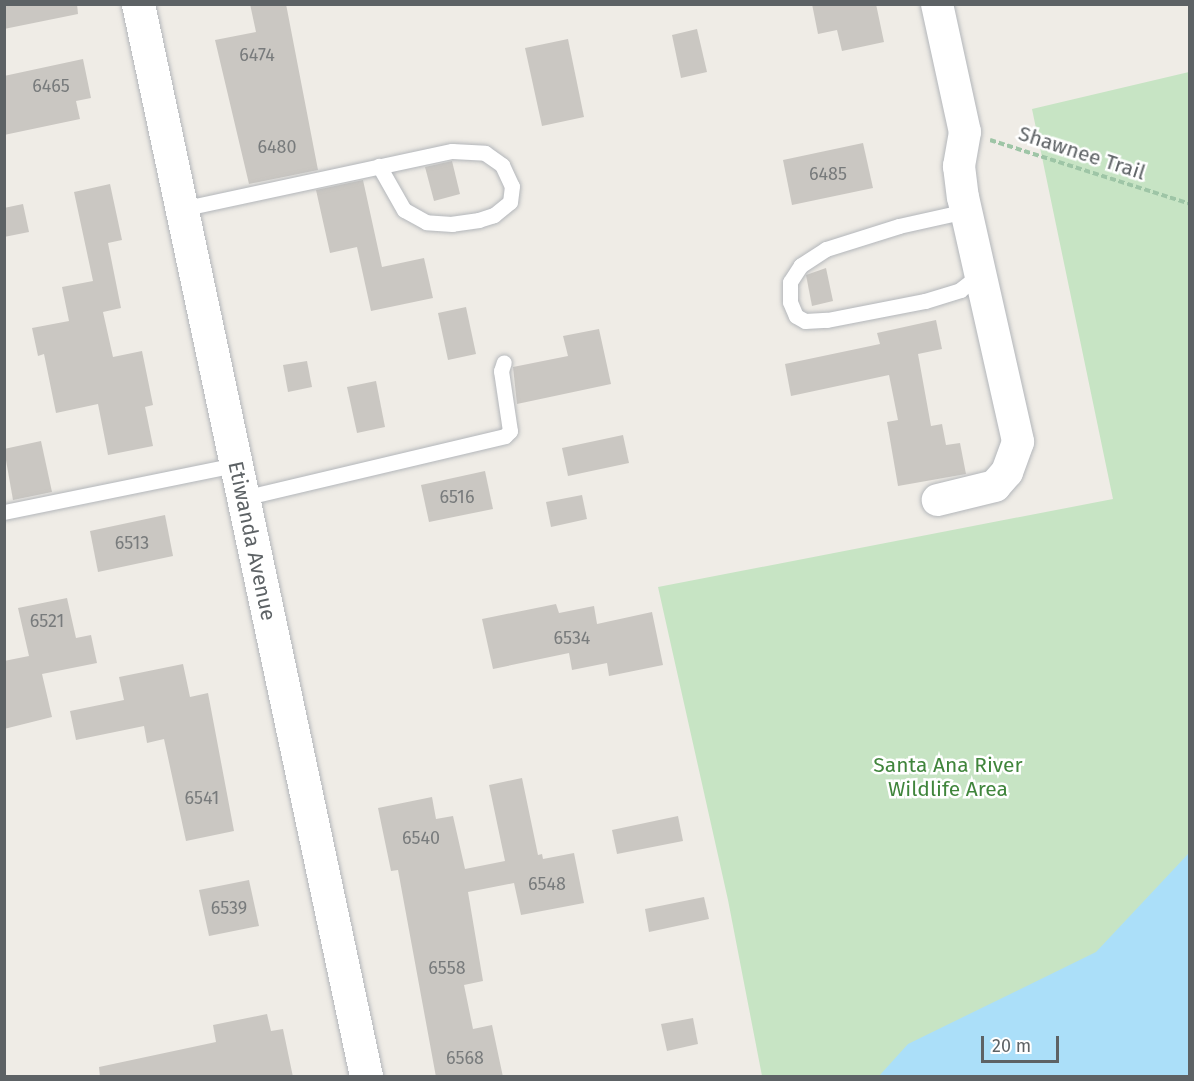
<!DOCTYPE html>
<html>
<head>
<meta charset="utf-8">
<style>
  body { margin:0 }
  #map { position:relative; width:1194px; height:1081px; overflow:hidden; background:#efece6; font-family:"Fira Sans",sans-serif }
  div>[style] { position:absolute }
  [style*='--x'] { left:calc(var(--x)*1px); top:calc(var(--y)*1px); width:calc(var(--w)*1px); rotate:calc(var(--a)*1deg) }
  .green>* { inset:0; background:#c7e4c4 }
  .water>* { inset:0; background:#abdff9 }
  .building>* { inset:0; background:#cac7c2 }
  .path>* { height:4px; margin-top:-2px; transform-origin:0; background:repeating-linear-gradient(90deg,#9ec5a6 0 6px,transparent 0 9px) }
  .roads { filter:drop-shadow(0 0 2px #b3b6ba) drop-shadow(0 0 2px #b3b6ba) }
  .lane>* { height:15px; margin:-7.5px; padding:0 7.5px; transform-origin:7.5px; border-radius:7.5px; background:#fff }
  .street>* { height:32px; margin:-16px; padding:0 16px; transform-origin:16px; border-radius:16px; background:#fff }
  .secondary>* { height:33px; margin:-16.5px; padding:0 16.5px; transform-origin:16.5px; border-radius:16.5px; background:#fff }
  span { translate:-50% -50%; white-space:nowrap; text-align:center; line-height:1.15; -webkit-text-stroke:5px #fff; paint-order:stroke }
  .number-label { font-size:18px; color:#787b7c }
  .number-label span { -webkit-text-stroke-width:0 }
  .street-label { font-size:21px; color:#5d6265 }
  .park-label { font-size:21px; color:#40853c }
  .frame { position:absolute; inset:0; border:6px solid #5d6265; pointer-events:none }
  .scale { position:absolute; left:981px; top:1036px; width:78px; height:27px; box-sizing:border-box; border:3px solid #5d6265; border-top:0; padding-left:8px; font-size:18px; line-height:21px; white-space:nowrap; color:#5d6265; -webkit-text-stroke:4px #fff; paint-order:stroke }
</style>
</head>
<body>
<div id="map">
  <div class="green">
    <i style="clip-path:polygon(1189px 72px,1189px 1076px,762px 1076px,728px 900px,658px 587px,1113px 499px,1032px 109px)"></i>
  </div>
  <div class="water">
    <i style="clip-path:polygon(1189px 853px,1189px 1076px,879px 1076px,908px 1044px,1096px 952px)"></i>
  </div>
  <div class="building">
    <i style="clip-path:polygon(4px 4px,77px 4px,78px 14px,4px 29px)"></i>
    <i style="clip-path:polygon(250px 4px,286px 4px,318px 170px,249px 184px,215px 40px,256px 32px)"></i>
    <i style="clip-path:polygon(812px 4px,876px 4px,884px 42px,842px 51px,837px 30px,818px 34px)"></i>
    <i style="clip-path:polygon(697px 29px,707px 72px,681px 78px,672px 35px)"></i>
    <i style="clip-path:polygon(568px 39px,584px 117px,542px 126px,525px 48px)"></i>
    <i style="clip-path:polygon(83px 59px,91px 98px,76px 101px,80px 119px,4px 135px,4px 76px)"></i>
    <i style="clip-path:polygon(863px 143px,873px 188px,792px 205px,783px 160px)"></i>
    <i style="clip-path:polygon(452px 161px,460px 194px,434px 201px,425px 167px)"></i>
    <i style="clip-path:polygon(363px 180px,382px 267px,424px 258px,433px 298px,371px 311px,357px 247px,330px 253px,316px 190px)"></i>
    <i style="clip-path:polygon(110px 184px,122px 240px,108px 243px,121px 308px,103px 312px,113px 357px,142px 351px,153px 405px,145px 407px,153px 446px,108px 455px,98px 404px,56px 413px,44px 354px,38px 356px,32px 328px,69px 321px,62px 287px,93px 281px,74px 192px)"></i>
    <i style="clip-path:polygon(23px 204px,29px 232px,4px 237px,4px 208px)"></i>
    <i style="clip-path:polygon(826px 268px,833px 301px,812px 306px,806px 275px)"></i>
    <i style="clip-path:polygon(466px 307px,476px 354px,448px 360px,438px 313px)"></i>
    <i style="clip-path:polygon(936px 320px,942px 349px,918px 354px,931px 426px,942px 424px,946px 445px,960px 443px,966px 474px,898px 486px,887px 422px,898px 420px,889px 375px,791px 396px,785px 364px,880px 344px,877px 333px)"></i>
    <i style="clip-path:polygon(599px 329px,611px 384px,517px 404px,513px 367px,568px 356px,563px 336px)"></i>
    <i style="clip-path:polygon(307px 361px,312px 387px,288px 392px,283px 365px)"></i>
    <i style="clip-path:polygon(376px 381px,385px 427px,357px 433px,347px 387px)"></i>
    <i style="clip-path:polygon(623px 435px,629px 463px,568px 476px,562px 448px)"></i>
    <i style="clip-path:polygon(41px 441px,52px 492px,13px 500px,4px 449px)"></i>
    <i style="clip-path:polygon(485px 471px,493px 509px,429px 522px,421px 485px)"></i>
    <i style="clip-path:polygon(582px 495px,587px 519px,551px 527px,546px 502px)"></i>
    <i style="clip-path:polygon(165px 515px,173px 556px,98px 572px,90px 531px)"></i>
    <i style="clip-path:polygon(67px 598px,76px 638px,91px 635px,97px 663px,42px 674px,52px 717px,4px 729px,4px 661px,29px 656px,18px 608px)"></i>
    <i style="clip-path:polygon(556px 604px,559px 613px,594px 606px,597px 624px,652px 612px,663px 665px,609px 676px,607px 663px,572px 670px,569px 653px,493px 669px,482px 619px)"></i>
    <i style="clip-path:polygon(183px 664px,190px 697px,208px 693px,234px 831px,186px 841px,164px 739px,147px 743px,144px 726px,76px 740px,70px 711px,124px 700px,119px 677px)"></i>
    <i style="clip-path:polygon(522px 778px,538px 855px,542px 854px,543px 859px,574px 853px,584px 903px,521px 915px,514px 883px,468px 892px,483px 981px,464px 985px,473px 1029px,492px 1025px,503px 1077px,436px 1077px,398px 870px,391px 871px,378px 808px,432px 797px,436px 819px,453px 816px,465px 869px,505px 861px,489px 785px)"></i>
    <i style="clip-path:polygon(678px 816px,683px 841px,617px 854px,612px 830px)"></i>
    <i style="clip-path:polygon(249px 880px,259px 926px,209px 936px,199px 890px)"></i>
    <i style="clip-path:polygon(704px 897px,709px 919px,649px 932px,645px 909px)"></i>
    <i style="clip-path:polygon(267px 1014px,271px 1031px,283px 1029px,293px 1077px,100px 1077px,99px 1067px,216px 1042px,213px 1025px)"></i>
    <i style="clip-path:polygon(693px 1018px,698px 1044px,667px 1051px,661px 1024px)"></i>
  </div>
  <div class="path">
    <i style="--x:990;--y:140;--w:210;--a:17.7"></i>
  </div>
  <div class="roads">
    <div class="lane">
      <i style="--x:181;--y:209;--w:277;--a:-12.1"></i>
      <i style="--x:452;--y:151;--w:33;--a:3"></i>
      <i style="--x:485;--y:153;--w:21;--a:35"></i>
      <i style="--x:502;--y:165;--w:23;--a:65"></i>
      <i style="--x:512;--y:186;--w:16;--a:97"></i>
      <i style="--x:510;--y:202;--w:21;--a:141"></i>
      <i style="--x:494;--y:215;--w:16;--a:162"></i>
      <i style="--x:479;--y:220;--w:27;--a:172"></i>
      <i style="--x:452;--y:224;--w:26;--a:-176"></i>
      <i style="--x:426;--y:222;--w:25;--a:-151"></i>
      <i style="--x:404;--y:210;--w:51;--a:-119.6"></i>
      <i style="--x:966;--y:211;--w:69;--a:167.4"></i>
      <i style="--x:899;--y:226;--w:77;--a:162.5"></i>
      <i style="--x:826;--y:249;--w:30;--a:147"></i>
      <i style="--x:801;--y:265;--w:20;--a:123"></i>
      <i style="--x:790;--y:282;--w:20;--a:90"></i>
      <i style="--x:790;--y:302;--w:15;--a:67"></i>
      <i style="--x:796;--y:316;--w:10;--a:29"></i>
      <i style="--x:805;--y:321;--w:22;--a:-3"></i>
      <i style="--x:827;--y:320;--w:100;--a:-11"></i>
      <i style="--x:925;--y:301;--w:37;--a:-17"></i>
      <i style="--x:960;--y:290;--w:24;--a:-38"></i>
      <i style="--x:243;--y:498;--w:269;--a:-13.3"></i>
      <i style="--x:505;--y:436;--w:7;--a:-45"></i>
      <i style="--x:510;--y:431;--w:61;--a:-98.5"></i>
      <i style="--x:501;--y:371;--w:9;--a:-72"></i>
      <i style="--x:4;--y:512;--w:237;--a:-11.5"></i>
    </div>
    <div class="street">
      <i style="--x:937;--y:4;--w:131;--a:77.7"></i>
      <i style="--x:965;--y:132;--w:35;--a:100"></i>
      <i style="--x:959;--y:166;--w:31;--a:83"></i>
      <i style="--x:963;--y:197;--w:251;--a:77.3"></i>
      <i style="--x:1018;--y:442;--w:32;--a:110"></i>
      <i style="--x:1007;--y:472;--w:18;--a:131"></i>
      <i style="--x:995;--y:486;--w:59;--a:166.2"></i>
    </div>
    <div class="secondary">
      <i style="--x:138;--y:4;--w:1096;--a:77.99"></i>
    </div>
  </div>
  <div class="number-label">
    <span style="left:257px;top:55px">6474</span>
    <span style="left:51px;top:86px">6465</span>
    <span style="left:277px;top:147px">6480</span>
    <span style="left:828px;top:174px">6485</span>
    <span style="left:457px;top:497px">6516</span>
    <span style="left:132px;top:543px">6513</span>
    <span style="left:47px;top:621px">6521</span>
    <span style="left:572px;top:638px">6534</span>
    <span style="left:202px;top:798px">6541</span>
    <span style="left:421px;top:838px">6540</span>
    <span style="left:547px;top:884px">6548</span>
    <span style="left:229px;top:908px">6539</span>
    <span style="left:447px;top:968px">6558</span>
    <span style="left:465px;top:1058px">6568</span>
  </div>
  <div class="street-label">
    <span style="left:1082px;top:153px;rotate:18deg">Shawnee Trail</span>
    <span style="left:252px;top:541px;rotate:78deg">Etiwanda Avenue</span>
  </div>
  <div class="park-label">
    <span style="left:948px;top:777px">Santa Ana River<br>Wildlife Area</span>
  </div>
  <div class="frame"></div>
  <div class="scale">20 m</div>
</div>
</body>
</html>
